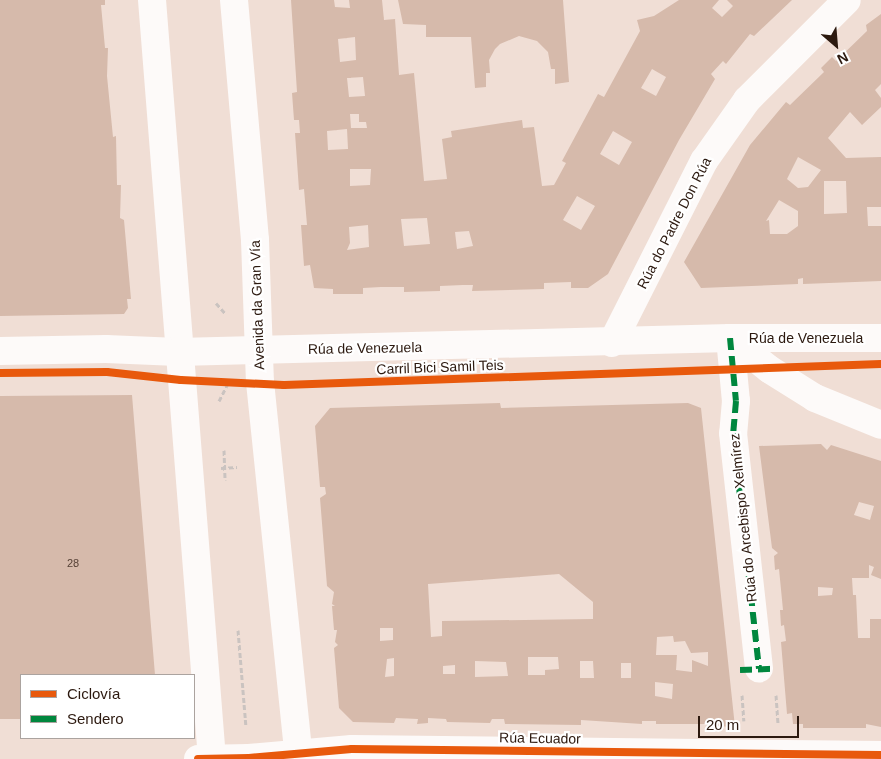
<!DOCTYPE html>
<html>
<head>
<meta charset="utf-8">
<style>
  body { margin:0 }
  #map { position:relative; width:881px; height:759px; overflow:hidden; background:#f0ded5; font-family:Arial,sans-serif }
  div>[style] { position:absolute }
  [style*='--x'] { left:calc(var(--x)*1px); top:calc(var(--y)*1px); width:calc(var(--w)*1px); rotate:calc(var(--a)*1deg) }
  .building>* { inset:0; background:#d6baab }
  .path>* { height:3px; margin-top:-1.5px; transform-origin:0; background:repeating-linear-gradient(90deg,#cac3c0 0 5px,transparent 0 7.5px) }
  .minor>* { height:28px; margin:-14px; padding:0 14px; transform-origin:14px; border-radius:14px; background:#fdfaf9 }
  .major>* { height:28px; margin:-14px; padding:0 14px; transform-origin:14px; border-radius:14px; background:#fdfaf9 }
  .quiet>* { height:6px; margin-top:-3px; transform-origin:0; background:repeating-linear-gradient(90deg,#00873e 0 12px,transparent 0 18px) }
  .cycleway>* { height:8px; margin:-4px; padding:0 4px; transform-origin:4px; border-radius:4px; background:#e8590c }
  span { translate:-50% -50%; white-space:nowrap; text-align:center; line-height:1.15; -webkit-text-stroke:4.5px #fff; paint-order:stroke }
  .number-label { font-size:11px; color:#564136 }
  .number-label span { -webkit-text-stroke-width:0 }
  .street-label { font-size:14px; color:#2c190f }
  .legend { position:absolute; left:20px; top:674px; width:175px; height:65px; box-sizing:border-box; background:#fff; border:1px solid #aba39f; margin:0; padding:6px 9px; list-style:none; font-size:15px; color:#2c190f }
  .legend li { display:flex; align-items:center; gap:10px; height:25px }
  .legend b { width:25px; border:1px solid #aba39f }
  .north { position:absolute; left:811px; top:20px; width:50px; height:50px; -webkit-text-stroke:4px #fff; paint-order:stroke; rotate:153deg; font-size:14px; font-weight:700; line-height:20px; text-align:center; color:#2c190f }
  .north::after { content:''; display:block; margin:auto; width:18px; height:22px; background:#2c190f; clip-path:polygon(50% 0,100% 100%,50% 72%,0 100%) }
  .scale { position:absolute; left:698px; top:716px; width:101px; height:22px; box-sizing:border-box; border:2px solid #2c190f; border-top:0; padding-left:6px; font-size:15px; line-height:18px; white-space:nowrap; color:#2c190f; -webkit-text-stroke:4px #fff; paint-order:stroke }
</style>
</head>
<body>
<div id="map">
  <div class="building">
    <i style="clip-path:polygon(0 0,105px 0,105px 5px,101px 5px,105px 48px,108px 48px,107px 76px,113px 137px,116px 136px,117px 185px,121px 185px,120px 218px,124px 220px,131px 299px,127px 299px,128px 308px,124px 314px,0 316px)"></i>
    <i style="clip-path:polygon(evenodd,291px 0,334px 0,335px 7px,350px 8px,349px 0,382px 0,384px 20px,395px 19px,399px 75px,414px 73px,424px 181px,447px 179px,442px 139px,452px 137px,451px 131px,522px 120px,523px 128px,534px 127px,542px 186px,554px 185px,566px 163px,562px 161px,598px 94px,604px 97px,640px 31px,637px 20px,654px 16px,679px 0,719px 0,712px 8px,722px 17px,733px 6px,727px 0,792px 0,754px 36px,750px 34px,726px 64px,723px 61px,711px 74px,715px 79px,679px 140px,608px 274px,588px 288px,571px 288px,571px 282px,544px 283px,544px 289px,472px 291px,473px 285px,463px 285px,440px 286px,440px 291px,404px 292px,404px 287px,381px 287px,363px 288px,363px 294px,333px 294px,333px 289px,314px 288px,310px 265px,304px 266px,301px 225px,307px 225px,304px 189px,299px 190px,295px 133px,300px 133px,299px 120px,294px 120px,292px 93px,297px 92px,291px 0,355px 37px,356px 60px,340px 62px,338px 39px,355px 37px,291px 0,652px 69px,666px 77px,656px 96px,641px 88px,652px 69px,291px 0,363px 77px,365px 96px,349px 97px,347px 78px,363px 77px,291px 0,350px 114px,359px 114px,359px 122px,366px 122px,367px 128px,351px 128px,350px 114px,291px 0,347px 129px,348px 149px,328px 150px,327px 131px,347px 129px,291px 0,613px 131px,632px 142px,619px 165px,600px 154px,613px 131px,291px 0,350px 169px,371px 169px,370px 185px,350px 186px,350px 169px,291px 0,577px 196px,595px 206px,581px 230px,563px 220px,577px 196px,291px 0,427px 218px,430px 244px,404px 246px,401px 219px,427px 218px,291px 0,368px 225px,369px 247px,347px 250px,350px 243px,349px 227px,368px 225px,291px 0,469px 231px,473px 246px,457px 249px,455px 232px,469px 231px)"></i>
    <i style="clip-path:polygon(398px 0,563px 0,569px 82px,555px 84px,555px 69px,551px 69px,548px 52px,537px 41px,519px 36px,500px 44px,495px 49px,489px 60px,490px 73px,486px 73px,486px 87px,475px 88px,471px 37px,426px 37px,426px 25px,403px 24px)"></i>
    <i style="clip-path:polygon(evenodd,881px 14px,881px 84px,875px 90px,881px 98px,881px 107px,862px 125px,850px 112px,828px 138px,846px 158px,881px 157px,881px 207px,867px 207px,868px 226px,881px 226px,881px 281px,803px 284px,803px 278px,798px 279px,798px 284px,701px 288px,684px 262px,750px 145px,786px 102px,790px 105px,824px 72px,821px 68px,832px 57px,836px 61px,867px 31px,866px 25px,881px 14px,798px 157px,821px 170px,808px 187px,798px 188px,787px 179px,798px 157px,881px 14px,824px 181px,846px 181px,847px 213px,824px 214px,824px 181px,881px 14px,779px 200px,798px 211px,798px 226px,787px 234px,770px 234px,769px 220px,766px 221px,779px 200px)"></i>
    <i style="clip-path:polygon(132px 395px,155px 675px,21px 675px,21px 719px,0 719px,0 396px)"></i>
    <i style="clip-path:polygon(evenodd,500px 403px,501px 408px,688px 403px,701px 408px,735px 727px,714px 726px,713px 721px,708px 724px,656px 724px,656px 721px,642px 721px,642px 724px,581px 720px,581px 725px,505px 724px,504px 719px,492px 719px,490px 723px,447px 722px,446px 719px,428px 718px,428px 723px,417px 724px,418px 719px,396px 718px,394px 723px,353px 722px,339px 708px,334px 648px,338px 645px,335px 642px,337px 630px,334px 630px,332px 606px,335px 606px,332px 604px,334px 592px,327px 586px,320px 498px,326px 494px,325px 487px,320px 487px,315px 426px,330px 408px,500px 403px,559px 574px,593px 602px,593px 619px,442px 621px,442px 636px,431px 637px,428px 584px,559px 574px,500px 403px,380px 628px,393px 628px,393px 640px,380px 641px,380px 628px,500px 403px,673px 636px,674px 642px,685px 641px,691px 653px,708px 652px,708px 666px,692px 660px,692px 672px,676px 670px,677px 655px,656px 655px,657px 637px,673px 636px,500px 403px,528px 657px,558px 657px,559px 669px,545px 670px,545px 675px,528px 675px,528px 657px,500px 403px,394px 658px,394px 676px,385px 677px,387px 659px,394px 658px,500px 403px,475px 661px,506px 662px,508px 676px,475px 677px,475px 661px,500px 403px,580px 661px,593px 661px,594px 678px,580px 678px,580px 661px,500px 403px,621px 663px,631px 663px,631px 678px,621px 678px,621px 663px,500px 403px,455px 665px,455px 674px,443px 674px,443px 666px,455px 665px,500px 403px,655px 682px,673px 684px,672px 699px,655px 696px,655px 682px)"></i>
    <i style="clip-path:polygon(evenodd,821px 444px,827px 450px,831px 445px,881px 461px,881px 579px,871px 575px,874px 567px,869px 565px,869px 578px,852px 578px,853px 595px,856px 595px,858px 638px,870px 638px,870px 619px,881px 619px,881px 727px,866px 724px,866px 728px,803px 728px,803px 724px,793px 724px,792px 713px,787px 714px,781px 642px,786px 641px,784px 625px,781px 626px,780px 610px,783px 610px,779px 569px,775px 570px,774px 556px,778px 553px,772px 548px,759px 446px,821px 444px,859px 502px,874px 506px,870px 520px,854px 515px,859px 502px,821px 444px,818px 587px,833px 588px,832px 595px,818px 596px,818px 587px)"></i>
  </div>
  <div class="path">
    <i style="--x:216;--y:303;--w:13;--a:48"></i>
    <i style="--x:219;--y:401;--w:20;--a:-63"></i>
    <i style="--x:224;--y:450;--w:30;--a:88"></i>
    <i style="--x:221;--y:468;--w:16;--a:-4"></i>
    <i style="--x:238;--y:630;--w:97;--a:85.3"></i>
    <i style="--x:742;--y:695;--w:26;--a:86"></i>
    <i style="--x:776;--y:695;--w:29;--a:86"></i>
  </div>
  <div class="minor">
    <i style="--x:730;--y:338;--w:63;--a:84.6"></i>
    <i style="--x:736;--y:401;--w:32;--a:95"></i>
    <i style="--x:733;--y:433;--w:237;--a:83.7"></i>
    <i style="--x:730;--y:338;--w:50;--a:38.5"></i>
    <i style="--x:769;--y:369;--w:54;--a:32.2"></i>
    <i style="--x:815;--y:398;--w:71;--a:22.2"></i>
    <i style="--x:612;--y:343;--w:204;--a:-63.2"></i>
    <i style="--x:704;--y:161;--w:75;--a:-54.8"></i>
    <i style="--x:747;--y:100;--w:141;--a:-45"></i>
    <i style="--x:198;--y:759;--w:51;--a:-1.1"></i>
    <i style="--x:249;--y:758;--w:103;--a:-5"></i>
    <i style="--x:352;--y:749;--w:529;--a:0.65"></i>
  </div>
  <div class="major">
    <i style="--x:152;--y:0;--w:761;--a:85.48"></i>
    <i style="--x:234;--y:0;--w:241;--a:85"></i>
    <i style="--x:255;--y:240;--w:142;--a:88"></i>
    <i style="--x:260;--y:382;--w:379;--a:84.1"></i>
    <i style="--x:0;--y:351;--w:106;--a:-1.1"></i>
    <i style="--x:106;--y:349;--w:72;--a:2.4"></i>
    <i style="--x:178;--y:352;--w:552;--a:-1.45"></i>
    <i style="--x:730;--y:338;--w:151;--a:0"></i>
  </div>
  <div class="quiet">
    <i style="--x:730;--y:338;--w:63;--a:84.6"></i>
    <i style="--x:736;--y:401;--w:32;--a:95"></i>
    <i style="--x:733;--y:433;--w:237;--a:83.7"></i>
    <i style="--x:740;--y:670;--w:33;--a:-2"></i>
  </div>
  <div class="cycleway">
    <i style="--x:0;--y:373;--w:107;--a:-0.5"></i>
    <i style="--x:107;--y:372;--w:74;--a:6.2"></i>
    <i style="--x:181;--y:380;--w:103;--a:2.8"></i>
    <i style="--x:284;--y:385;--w:597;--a:-2.01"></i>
    <i style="--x:198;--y:759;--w:51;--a:-1.1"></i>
    <i style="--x:249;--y:758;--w:103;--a:-5"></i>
    <i style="--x:352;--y:749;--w:529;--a:0.65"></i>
  </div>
  <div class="number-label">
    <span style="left:73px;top:563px">28</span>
  </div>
  <div class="street-label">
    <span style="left:674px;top:223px;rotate:-63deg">Rúa do Padre Don Rúa</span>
    <span style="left:257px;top:305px;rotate:-92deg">Avenida da Gran Vía</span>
    <span style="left:806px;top:338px">Rúa de Venezuela</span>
    <span style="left:365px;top:348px;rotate:-1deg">Rúa de Venezuela</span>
    <span style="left:440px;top:367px;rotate:-2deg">Carril Bici Samil Teis</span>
    <span style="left:743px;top:518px;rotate:-96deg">Rúa do Arcebispo Xelmírez</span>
    <span style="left:540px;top:738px;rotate:1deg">Rúa Ecuador</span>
  </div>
  <ul class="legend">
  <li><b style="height:6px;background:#e8590c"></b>Ciclovía</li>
  <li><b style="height:6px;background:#00873e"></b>Sendero</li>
  </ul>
  <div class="north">N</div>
  <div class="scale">20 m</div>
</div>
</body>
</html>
